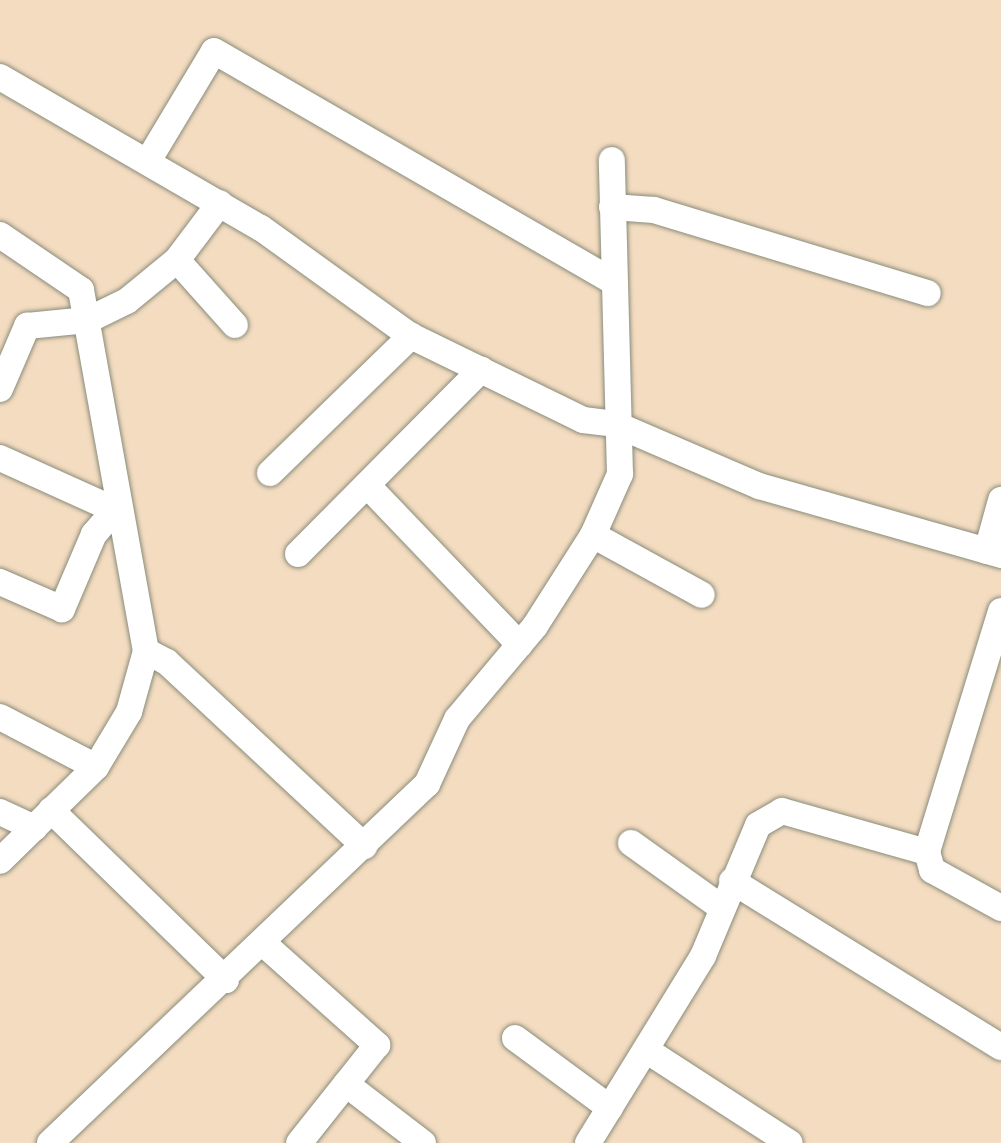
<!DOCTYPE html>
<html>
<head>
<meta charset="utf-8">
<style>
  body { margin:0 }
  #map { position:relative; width:1001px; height:1143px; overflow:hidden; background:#f4dcc1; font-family:Mali,sans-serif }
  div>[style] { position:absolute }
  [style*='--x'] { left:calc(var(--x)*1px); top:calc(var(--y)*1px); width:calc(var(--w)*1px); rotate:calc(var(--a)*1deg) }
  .roads { filter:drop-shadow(0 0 2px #8a8c7a) drop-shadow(0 0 2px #8a8c7a) }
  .minor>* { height:26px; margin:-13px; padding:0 13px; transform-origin:13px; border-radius:13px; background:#fff }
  span { translate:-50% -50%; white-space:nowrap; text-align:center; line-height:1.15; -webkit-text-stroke:6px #f6f6f2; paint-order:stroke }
</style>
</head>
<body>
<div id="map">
  <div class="roads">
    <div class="minor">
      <i style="--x:0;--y:77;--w:302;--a:30.1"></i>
      <i style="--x:261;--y:228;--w:185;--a:35.8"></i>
      <i style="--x:411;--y:336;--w:191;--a:26"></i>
      <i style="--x:583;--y:420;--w:32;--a:7"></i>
      <i style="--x:615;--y:424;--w:157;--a:23.3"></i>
      <i style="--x:759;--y:486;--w:252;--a:15.9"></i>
      <i style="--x:148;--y:161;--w:128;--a:-59"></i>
      <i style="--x:214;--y:51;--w:462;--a:30"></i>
      <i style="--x:612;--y:207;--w:42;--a:4.1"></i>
      <i style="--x:654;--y:210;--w:286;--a:16.9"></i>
      <i style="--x:0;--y:235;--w:98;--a:34.2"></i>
      <i style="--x:81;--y:290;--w:367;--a:79.8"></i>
      <i style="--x:146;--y:651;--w:63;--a:105.6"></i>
      <i style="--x:129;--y:712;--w:64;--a:121"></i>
      <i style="--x:96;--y:767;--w:134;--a:135.6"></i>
      <i style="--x:177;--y:260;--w:87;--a:48.3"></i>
      <i style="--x:0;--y:389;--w:69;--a:-66.8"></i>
      <i style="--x:27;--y:326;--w:61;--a:-5.6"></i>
      <i style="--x:88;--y:320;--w:43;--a:-26"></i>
      <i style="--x:127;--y:301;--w:65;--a:-39.4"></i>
      <i style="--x:177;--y:260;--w:71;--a:-53"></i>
      <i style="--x:0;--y:458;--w:126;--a:24.3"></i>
      <i style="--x:115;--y:510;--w:32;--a:131"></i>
      <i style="--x:94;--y:534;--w:82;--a:113.1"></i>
      <i style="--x:62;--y:609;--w:68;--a:-156.5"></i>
      <i style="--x:270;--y:473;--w:197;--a:-44.2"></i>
      <i style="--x:367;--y:485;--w:221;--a:46.3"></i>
      <i style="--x:593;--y:535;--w:124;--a:28.8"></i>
      <i style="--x:987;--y:551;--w:53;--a:-74.6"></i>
      <i style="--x:298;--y:554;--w:260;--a:-45.2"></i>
      <i style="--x:1001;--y:611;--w:252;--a:107.1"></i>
      <i style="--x:927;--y:852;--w:19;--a:74"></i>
      <i style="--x:932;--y:870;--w:79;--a:28.8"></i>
      <i style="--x:146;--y:651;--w:24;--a:28"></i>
      <i style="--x:167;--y:662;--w:270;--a:43"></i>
      <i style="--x:0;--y:717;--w:108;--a:27.5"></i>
      <i style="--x:51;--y:810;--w:244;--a:44.2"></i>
      <i style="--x:0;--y:812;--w:38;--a:25"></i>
      <i style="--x:631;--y:843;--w:112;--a:35.5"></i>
      <i style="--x:732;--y:881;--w:316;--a:31.7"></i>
      <i style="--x:264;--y:944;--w:152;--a:41.8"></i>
      <i style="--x:377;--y:1045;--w:125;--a:128.5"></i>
      <i style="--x:515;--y:1038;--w:118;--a:36.4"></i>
      <i style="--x:646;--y:1050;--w:171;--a:32.9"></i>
      <i style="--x:346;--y:1084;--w:97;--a:37.5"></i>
      <i style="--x:50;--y:1143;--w:521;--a:-43.6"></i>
      <i style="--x:427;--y:784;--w:72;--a:-65.2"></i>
      <i style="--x:457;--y:719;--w:121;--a:-50"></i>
      <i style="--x:535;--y:626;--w:108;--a:-57.5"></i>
      <i style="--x:593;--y:535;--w:67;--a:-66.1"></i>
      <i style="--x:620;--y:474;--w:314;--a:-91.5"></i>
      <i style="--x:588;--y:1143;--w:220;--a:-58.4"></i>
      <i style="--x:703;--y:956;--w:142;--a:-67.2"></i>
      <i style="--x:758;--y:825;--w:28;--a:-30"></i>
      <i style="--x:782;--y:811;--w:151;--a:15.8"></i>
    </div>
  </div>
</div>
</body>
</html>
